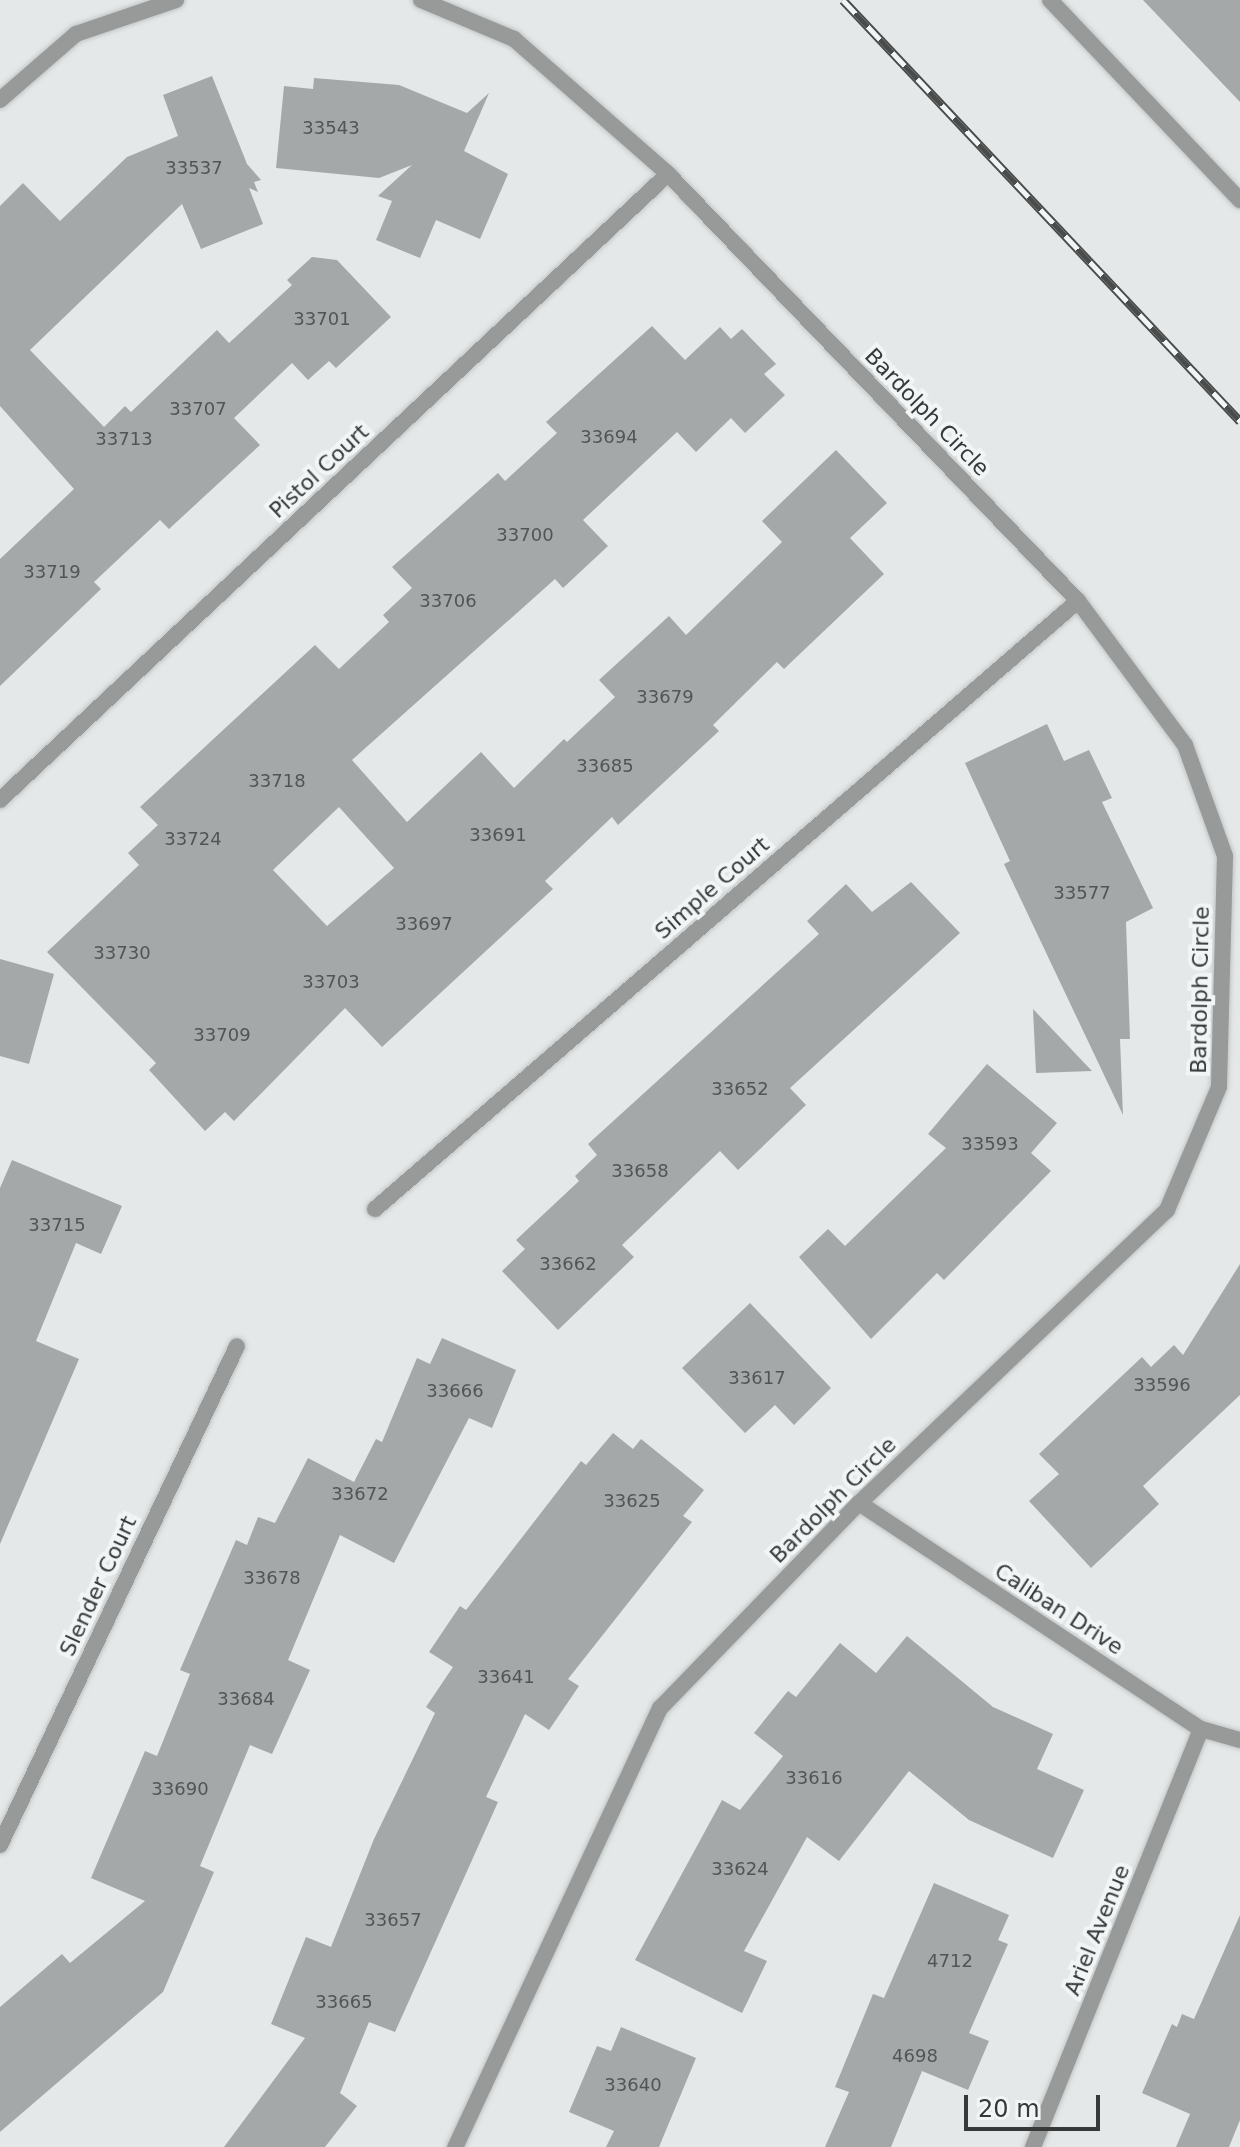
<!DOCTYPE html>
<html>
<head>
<meta charset="utf-8">
<style>
  body { margin:0 }
  #map { position:relative; width:1240px; height:2147px; overflow:hidden; background:#e4e8e8; font-family:"DejaVu Sans",sans-serif }
  div>[style] { position:absolute }
  [style*='--x'] { left:calc(var(--x)*1px); top:calc(var(--y)*1px); width:calc(var(--w)*1px); rotate:calc(var(--a)*1deg) }
  .building>* { inset:0; background:#a4a8a8 }
  .roads { filter:drop-shadow(0 0 2px #c1c5c5) drop-shadow(0 0 2px #c1c5c5) }
  .minor>* { height:16px; margin:-8px; padding:0 8px; transform-origin:8px; border-radius:8px; background:#989999 }
  .rail>* { height:9px; margin-top:-4.5px; transform-origin:0; background:repeating-linear-gradient(90deg,#f1f5f5 0 18px,#4a4c4c 0 36px); box-sizing:border-box; border-block:2px solid #4a4c4c }
  span { translate:-50% -50%; white-space:nowrap; text-align:center; line-height:1.15; -webkit-text-stroke:8px #f1f5f5; paint-order:stroke }
  .number-label { font-size:18px; color:#525555 }
  .number-label span { -webkit-text-stroke-width:0 }
  .street-label { font-size:22px; color:#373939 }
  .scale { position:absolute; left:964px; top:2095px; width:136px; height:36px; box-sizing:border-box; border:4px solid #373939; border-top:0; padding-left:10px; font-size:24px; line-height:28px; white-space:nowrap; color:#373939; -webkit-text-stroke:6px #f1f5f5; paint-order:stroke }
</style>
</head>
<body>
<div id="map">
  <div class="building">
    <i style="clip-path:polygon(1143px 0,1240px 0,1240px 102px)"></i>
    <i style="clip-path:polygon(212px 76px,247px 164px,261px 180px,254px 182px,258px 192px,249px 188px,263px 224px,201px 249px,182px 204px,30px 350px,104px 427px,125px 406px,131px 412px,217px 330px,229px 343px,292px 285px,287px 280px,312px 257px,337px 260px,391px 317px,336px 368px,329px 361px,308px 380px,292px 363px,234px 418px,260px 445px,169px 529px,160px 520px,94px 582px,101px 589px,0 686px,0 559px,74px 489px,0 406px,0 206px,23px 183px,60px 221px,127px 157px,178px 136px,163px 95px)"></i>
    <i style="clip-path:polygon(314px 78px,399px 85px,467px 113px,489px 93px,464px 151px,508px 174px,480px 239px,436px 220px,420px 258px,376px 240px,392px 201px,378px 196px,412px 165px,379px 178px,276px 168px,284px 86px,313px 89px)"></i>
    <i style="clip-path:polygon(evenodd,652px 326px,685px 360px,720px 327px,731px 339px,742px 329px,776px 364px,764px 374px,785px 395px,745px 433px,731px 418px,696px 452px,677px 432px,583px 520px,608px 546px,563px 588px,555px 579px,352px 760px,407px 822px,481px 752px,514px 788px,564px 739px,567px 742px,615px 697px,599px 680px,669px 616px,686px 635px,782px 542px,762px 521px,836px 450px,887px 503px,850px 538px,884px 574px,784px 669px,777px 662px,713px 725px,719px 731px,618px 825px,612px 817px,545px 881px,553px 889px,382px 1047px,345px 1008px,234px 1121px,225px 1112px,205px 1131px,149px 1070px,156px 1063px,47px 952px,139px 865px,128px 853px,158px 825px,140px 807px,315px 645px,339px 669px,389px 622px,383px 615px,412px 588px,392px 567px,498px 473px,505px 481px,557px 433px,546px 422px,652px 326px,339px 807px,394px 868px,327px 926px,273px 870px,339px 807px)"></i>
    <i style="clip-path:polygon(1047px 724px,1064px 761px,1089px 750px,1112px 798px,1102px 802px,1153px 908px,1126px 922px,1130px 1039px,1120px 1039px,1123px 1115px,1004px 864px,1010px 861px,965px 763px)"></i>
    <i style="clip-path:polygon(911px 882px,960px 933px,790px 1088px,806px 1105px,738px 1170px,720px 1151px,622px 1245px,634px 1257px,558px 1330px,502px 1271px,525px 1249px,516px 1240px,579px 1181px,575px 1176px,597px 1155px,588px 1144px,819px 934px,807px 921px,846px 884px,872px 912px)"></i>
    <i style="clip-path:polygon(0 959px,54px 974px,29px 1064px,0 1056px)"></i>
    <i style="clip-path:polygon(1033px 1009px,1092px 1071px,1036px 1073px)"></i>
    <i style="clip-path:polygon(987px 1064px,1057px 1123px,1031px 1153px,1051px 1171px,944px 1280px,937px 1273px,871px 1339px,799px 1257px,828px 1229px,845px 1246px,946px 1148px,928px 1134px)"></i>
    <i style="clip-path:polygon(12px 1160px,122px 1206px,101px 1254px,76px 1243px,36px 1341px,79px 1359px,0 1544px,0 1188px)"></i>
    <i style="clip-path:polygon(1240px 1264px,1240px 1395px,1143px 1486px,1159px 1504px,1091px 1568px,1029px 1501px,1059px 1474px,1039px 1454px,1142px 1357px,1151px 1367px,1174px 1345px,1183px 1355px)"></i>
    <i style="clip-path:polygon(750px 1303px,831px 1388px,794px 1425px,775px 1405px,745px 1433px,682px 1368px)"></i>
    <i style="clip-path:polygon(442px 1338px,516px 1370px,492px 1428px,469px 1418px,394px 1563px,340px 1535px,288px 1660px,310px 1670px,272px 1754px,250px 1745px,200px 1866px,214px 1872px,163px 1992px,0 2132px,0 2007px,62px 1954px,70px 1963px,145px 1901px,91px 1878px,145px 1751px,157px 1756px,190px 1674px,180px 1670px,236px 1540px,247px 1545px,258px 1517px,275px 1523px,308px 1458px,354px 1482px,376px 1439px,382px 1442px,417px 1358px,430px 1364px)"></i>
    <i style="clip-path:polygon(613px 1433px,633px 1449px,641px 1439px,704px 1490px,683px 1516px,692px 1522px,568px 1679px,579px 1686px,549px 1730px,525px 1714px,486px 1797px,498px 1802px,395px 2032px,369px 2022px,340px 2093px,357px 2106px,325px 2147px,224px 2147px,305px 2038px,271px 2024px,306px 1937px,331px 1947px,374px 1839px,435px 1713px,426px 1707px,453px 1667px,429px 1652px,460px 1606px,466px 1610px,581px 1461px,586px 1465px)"></i>
    <i style="clip-path:polygon(907px 1636px,993px 1707px,1053px 1734px,1037px 1769px,1084px 1790px,1053px 1858px,969px 1820px,909px 1771px,839px 1861px,807px 1837px,744px 1951px,767px 1961px,742px 2013px,635px 1960px,722px 1800px,740px 1810px,783px 1756px,754px 1733px,788px 1691px,796px 1697px,840px 1643px,876px 1673px)"></i>
    <i style="clip-path:polygon(934px 1883px,1009px 1915px,998px 1940px,1008px 1944px,969px 2033px,989px 2041px,968px 2090px,922px 2071px,891px 2147px,825px 2147px,849px 2092px,835px 2087px,873px 1994px,884px 1998px)"></i>
    <i style="clip-path:polygon(1240px 1915px,1240px 2120px,1229px 2147px,1176px 2147px,1190px 2114px,1142px 2093px,1172px 2024px,1177px 2027px,1182px 2014px,1194px 2019px)"></i>
    <i style="clip-path:polygon(621px 2027px,696px 2058px,659px 2147px,606px 2147px,614px 2131px,569px 2112px,597px 2046px,611px 2051px)"></i>
  </div>
  <div class="roads">
    <div class="minor">
      <i style="--x:421;--y:0;--w:101;--a:22.8"></i>
      <i style="--x:514;--y:39;--w:205;--a:41.2"></i>
      <i style="--x:668;--y:174;--w:592;--a:46.16"></i>
      <i style="--x:1078;--y:601;--w:179;--a:53.4"></i>
      <i style="--x:1185;--y:745;--w:118;--a:70.2"></i>
      <i style="--x:1225;--y:856;--w:231;--a:91.5"></i>
      <i style="--x:1219;--y:1087;--w:134;--a:112.9"></i>
      <i style="--x:1167;--y:1210;--w:425;--a:136.4"></i>
      <i style="--x:859;--y:1503;--w:286;--a:134.1"></i>
      <i style="--x:660;--y:1708;--w:485;--a:115"></i>
      <i style="--x:1050;--y:0;--w:276;--a:46.5"></i>
      <i style="--x:0;--y:100;--w:101;--a:-41"></i>
      <i style="--x:76;--y:34;--w:106;--a:-18.8"></i>
      <i style="--x:0;--y:800;--w:915;--a:-43.14"></i>
      <i style="--x:375;--y:1209;--w:929;--a:-40.86"></i>
      <i style="--x:859;--y:1503;--w:410;--a:33.5"></i>
      <i style="--x:1201;--y:1729;--w:41;--a:15.8"></i>
      <i style="--x:0;--y:1845;--w:552;--a:-64.59"></i>
      <i style="--x:1033;--y:2147;--w:450;--a:-68.1"></i>
    </div>
  </div>
  <div class="rail">
    <i style="--x:843;--y:0;--w:579;--a:46.68"></i>
  </div>
  <div class="number-label">
    <span style="left:331px;top:128px">33543</span>
    <span style="left:194px;top:168px">33537</span>
    <span style="left:322px;top:319px">33701</span>
    <span style="left:198px;top:409px">33707</span>
    <span style="left:609px;top:437px">33694</span>
    <span style="left:124px;top:439px">33713</span>
    <span style="left:525px;top:535px">33700</span>
    <span style="left:52px;top:572px">33719</span>
    <span style="left:448px;top:601px">33706</span>
    <span style="left:665px;top:697px">33679</span>
    <span style="left:605px;top:766px">33685</span>
    <span style="left:277px;top:781px">33718</span>
    <span style="left:498px;top:835px">33691</span>
    <span style="left:193px;top:839px">33724</span>
    <span style="left:1082px;top:893px">33577</span>
    <span style="left:424px;top:924px">33697</span>
    <span style="left:122px;top:953px">33730</span>
    <span style="left:331px;top:982px">33703</span>
    <span style="left:222px;top:1035px">33709</span>
    <span style="left:740px;top:1089px">33652</span>
    <span style="left:990px;top:1144px">33593</span>
    <span style="left:640px;top:1171px">33658</span>
    <span style="left:57px;top:1225px">33715</span>
    <span style="left:568px;top:1264px">33662</span>
    <span style="left:757px;top:1378px">33617</span>
    <span style="left:1162px;top:1385px">33596</span>
    <span style="left:455px;top:1391px">33666</span>
    <span style="left:360px;top:1494px">33672</span>
    <span style="left:632px;top:1501px">33625</span>
    <span style="left:272px;top:1578px">33678</span>
    <span style="left:506px;top:1677px">33641</span>
    <span style="left:246px;top:1699px">33684</span>
    <span style="left:814px;top:1778px">33616</span>
    <span style="left:180px;top:1789px">33690</span>
    <span style="left:740px;top:1869px">33624</span>
    <span style="left:393px;top:1920px">33657</span>
    <span style="left:950px;top:1961px">4712</span>
    <span style="left:344px;top:2002px">33665</span>
    <span style="left:915px;top:2056px">4698</span>
    <span style="left:633px;top:2085px">33640</span>
  </div>
  <div class="street-label">
    <span style="left:927px;top:412px;rotate:46deg">Bardolph Circle</span>
    <span style="left:319px;top:471px;rotate:-43deg">Pistol Court</span>
    <span style="left:712px;top:888px;rotate:-41deg">Simple Court</span>
    <span style="left:1200px;top:990px;rotate:-89deg">Bardolph Circle</span>
    <span style="left:833px;top:1500px;rotate:-45deg">Bardolph Circle</span>
    <span style="left:98px;top:1586px;rotate:-65deg">Slender Court</span>
    <span style="left:1059px;top:1609px;rotate:33deg">Caliban Drive</span>
    <span style="left:1097px;top:1930px;rotate:-68deg">Ariel Avenue</span>
  </div>
  <div class="scale">20 m</div>
</div>
</body>
</html>
